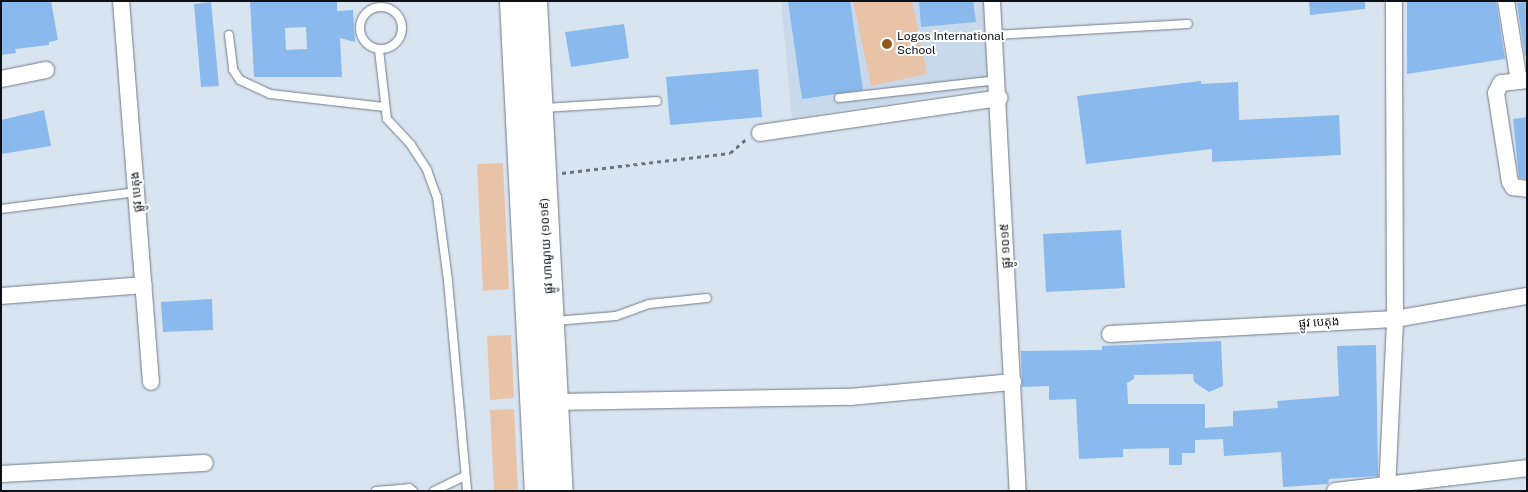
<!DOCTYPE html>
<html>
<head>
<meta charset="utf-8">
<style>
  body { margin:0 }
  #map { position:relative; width:1528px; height:492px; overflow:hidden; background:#d9e4f1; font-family:"Public Sans","Noto Sans Khmer",sans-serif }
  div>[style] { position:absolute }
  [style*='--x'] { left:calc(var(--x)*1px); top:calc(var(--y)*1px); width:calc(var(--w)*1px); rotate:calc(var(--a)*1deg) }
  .built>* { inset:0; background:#c8d9ec }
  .green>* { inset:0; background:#e8c3a8 }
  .building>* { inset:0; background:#89b9ed }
  .path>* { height:2.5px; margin-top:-1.25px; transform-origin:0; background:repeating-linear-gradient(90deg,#6d747c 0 4px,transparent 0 8px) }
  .roads { filter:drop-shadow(0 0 1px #717b87) drop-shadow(0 0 1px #717b87) }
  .service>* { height:8px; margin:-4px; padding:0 4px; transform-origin:4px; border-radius:4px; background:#fff }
  .service>.ring { margin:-4px; padding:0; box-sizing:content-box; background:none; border:8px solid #fff; border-radius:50% }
  .minor>* { height:16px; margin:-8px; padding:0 8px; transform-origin:8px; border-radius:8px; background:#fff }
  .primary>* { height:25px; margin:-12.5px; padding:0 12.5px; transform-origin:12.5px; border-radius:12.5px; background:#fff }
  .dots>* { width:14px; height:14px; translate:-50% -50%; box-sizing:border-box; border:2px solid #fff; border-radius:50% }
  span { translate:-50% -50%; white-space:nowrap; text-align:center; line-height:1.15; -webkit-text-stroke:4px #fff; paint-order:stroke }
  .poi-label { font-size:12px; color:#0d1115 }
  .left { translate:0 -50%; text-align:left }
  .street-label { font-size:12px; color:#0d1115 }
  .frame { position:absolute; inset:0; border:2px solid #0d1115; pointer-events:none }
</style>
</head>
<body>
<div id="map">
  <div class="built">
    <i style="clip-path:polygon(781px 1px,987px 1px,993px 87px,792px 118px)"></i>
  </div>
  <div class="green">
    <i style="clip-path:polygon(853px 1px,912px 1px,927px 74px,871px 86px)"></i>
    <i style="clip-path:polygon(503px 163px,509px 289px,483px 291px,477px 164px)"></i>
    <i style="clip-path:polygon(511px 335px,514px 398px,490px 400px,487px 336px)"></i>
    <i style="clip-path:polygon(514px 409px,518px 491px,494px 491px,490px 410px)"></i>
  </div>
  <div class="building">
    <i style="clip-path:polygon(1px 1px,51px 1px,58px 40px,49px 42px,49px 45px,15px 49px,16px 53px,1px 55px)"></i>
    <i style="clip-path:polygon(evenodd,250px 1px,337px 1px,337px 11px,353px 10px,355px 42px,340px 38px,342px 77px,254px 77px,250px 1px,306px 27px,307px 49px,286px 50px,285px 28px,306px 27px)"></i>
    <i style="clip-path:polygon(788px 1px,850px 1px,863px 90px,802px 99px)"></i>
    <i style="clip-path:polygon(919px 1px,973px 1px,976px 22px,921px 27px)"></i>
    <i style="clip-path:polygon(1309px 1px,1365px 1px,1365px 9px,1310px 15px)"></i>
    <i style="clip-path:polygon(1407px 1px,1496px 1px,1505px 59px,1407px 74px)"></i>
    <i style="clip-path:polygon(211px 2px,219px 86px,201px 87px,194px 4px)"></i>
    <i style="clip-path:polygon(1527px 2px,1527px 56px,1525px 56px,1517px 3px)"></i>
    <i style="clip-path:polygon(624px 24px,629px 58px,571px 67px,565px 32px)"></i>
    <i style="clip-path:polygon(758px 69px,762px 117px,670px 125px,666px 77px)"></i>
    <i style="clip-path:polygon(1201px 81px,1201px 84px,1238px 82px,1239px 120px,1339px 115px,1341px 155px,1212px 162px,1212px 149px,1086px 164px,1077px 96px)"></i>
    <i style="clip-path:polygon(44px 110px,51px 146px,1px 154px,1px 120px)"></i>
    <i style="clip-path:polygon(1527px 117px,1527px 179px,1519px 178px,1513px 119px)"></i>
    <i style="clip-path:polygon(1121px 230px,1125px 288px,1046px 292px,1043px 234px)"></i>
    <i style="clip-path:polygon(212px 299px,213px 330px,163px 332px,161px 302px)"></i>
    <i style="clip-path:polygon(1221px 341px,1223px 386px,1209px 392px,1194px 382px,1193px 374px,1134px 375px,1134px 379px,1127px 383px,1128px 404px,1205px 404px,1205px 428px,1233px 426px,1233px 411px,1278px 408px,1277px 401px,1339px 396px,1337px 346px,1376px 345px,1378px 476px,1329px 479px,1328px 484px,1283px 487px,1281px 452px,1224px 456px,1223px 439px,1195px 440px,1195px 453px,1182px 453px,1182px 465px,1169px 465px,1169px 448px,1123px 449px,1123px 457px,1079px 459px,1076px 399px,1049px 400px,1049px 386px,1022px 387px,1021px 351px,1102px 350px,1102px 346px)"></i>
  </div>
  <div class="path">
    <i style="--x:562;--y:173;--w:169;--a:-6.8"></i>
    <i style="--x:730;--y:153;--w:23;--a:-41"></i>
  </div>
  <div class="roads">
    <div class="service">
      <i class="ring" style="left:360px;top:7px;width:34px;height:34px"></i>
      <i style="--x:229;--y:35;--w:35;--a:83"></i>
      <i style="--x:233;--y:70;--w:12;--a:55"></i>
      <i style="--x:240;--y:80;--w:33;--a:25"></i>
      <i style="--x:270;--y:94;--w:115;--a:6.5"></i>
      <i style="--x:995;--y:35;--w:193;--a:-3.3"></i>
      <i style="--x:379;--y:50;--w:69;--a:83.4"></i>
      <i style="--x:387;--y:119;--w:35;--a:47"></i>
      <i style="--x:411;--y:145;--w:30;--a:57"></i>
      <i style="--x:427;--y:170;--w:29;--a:70"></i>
      <i style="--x:437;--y:197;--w:85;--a:82.5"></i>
      <i style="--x:448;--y:281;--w:211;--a:84.8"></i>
      <i style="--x:839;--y:98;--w:158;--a:-6.5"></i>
      <i style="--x:544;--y:108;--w:113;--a:-3.5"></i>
      <i style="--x:1;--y:209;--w:137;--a:-7.1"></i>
      <i style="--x:555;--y:321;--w:61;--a:-4.7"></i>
      <i style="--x:616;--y:316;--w:35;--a:-20"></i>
      <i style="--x:649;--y:304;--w:58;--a:-5.9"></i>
      <i style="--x:376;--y:491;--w:33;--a:-5"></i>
      <i style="--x:409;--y:488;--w:5;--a:37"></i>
      <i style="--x:434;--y:491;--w:34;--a:-26"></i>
    </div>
    <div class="minor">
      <i style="--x:121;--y:1;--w:382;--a:85.5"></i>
      <i style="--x:992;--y:1;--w:491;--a:87"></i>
      <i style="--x:1506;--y:1;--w:81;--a:80.8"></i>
      <i style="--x:1;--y:79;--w:46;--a:-11.3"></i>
      <i style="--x:1527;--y:80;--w:26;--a:173"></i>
      <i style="--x:1501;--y:83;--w:11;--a:117"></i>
      <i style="--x:1496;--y:93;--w:90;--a:81.1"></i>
      <i style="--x:1510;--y:182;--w:6;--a:59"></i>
      <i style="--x:1513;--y:187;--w:14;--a:8"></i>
      <i style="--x:760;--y:133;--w:242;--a:-8.3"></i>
      <i style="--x:1;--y:296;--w:143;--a:-4.4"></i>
      <i style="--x:1110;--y:334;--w:285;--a:-3"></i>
      <i style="--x:1395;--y:319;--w:134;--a:-9.9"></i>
      <i style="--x:555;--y:402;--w:295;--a:-1"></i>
      <i style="--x:850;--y:397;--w:164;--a:-5.3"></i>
      <i style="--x:1;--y:474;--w:204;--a:-3.1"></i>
      <i style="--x:1335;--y:491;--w:193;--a:-6.8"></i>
      <i style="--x:1387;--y:491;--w:172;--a:-87.3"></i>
      <i style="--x:1395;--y:319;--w:318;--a:-90.2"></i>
    </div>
    <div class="primary">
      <i style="--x:512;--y:1;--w:491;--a:87.1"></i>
      <i style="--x:534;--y:1;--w:491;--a:87"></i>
    </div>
  </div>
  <div class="dots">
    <i style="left:887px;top:44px;background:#94561c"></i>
  </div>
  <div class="poi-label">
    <span class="left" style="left:897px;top:44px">Logos International<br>School</span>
  </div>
  <div class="street-label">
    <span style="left:137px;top:192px;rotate:-95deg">ផ្លូវ បេតុង</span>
    <span style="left:547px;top:246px;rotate:-93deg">ផ្លូវ ហាណូយ (១០១៩)</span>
    <span style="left:1006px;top:246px;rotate:-93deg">ផ្លូវ ១០១៥</span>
    <span style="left:1319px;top:323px;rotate:-3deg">ផ្លូវ បេតុង</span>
  </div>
  <div class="frame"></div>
</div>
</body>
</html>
